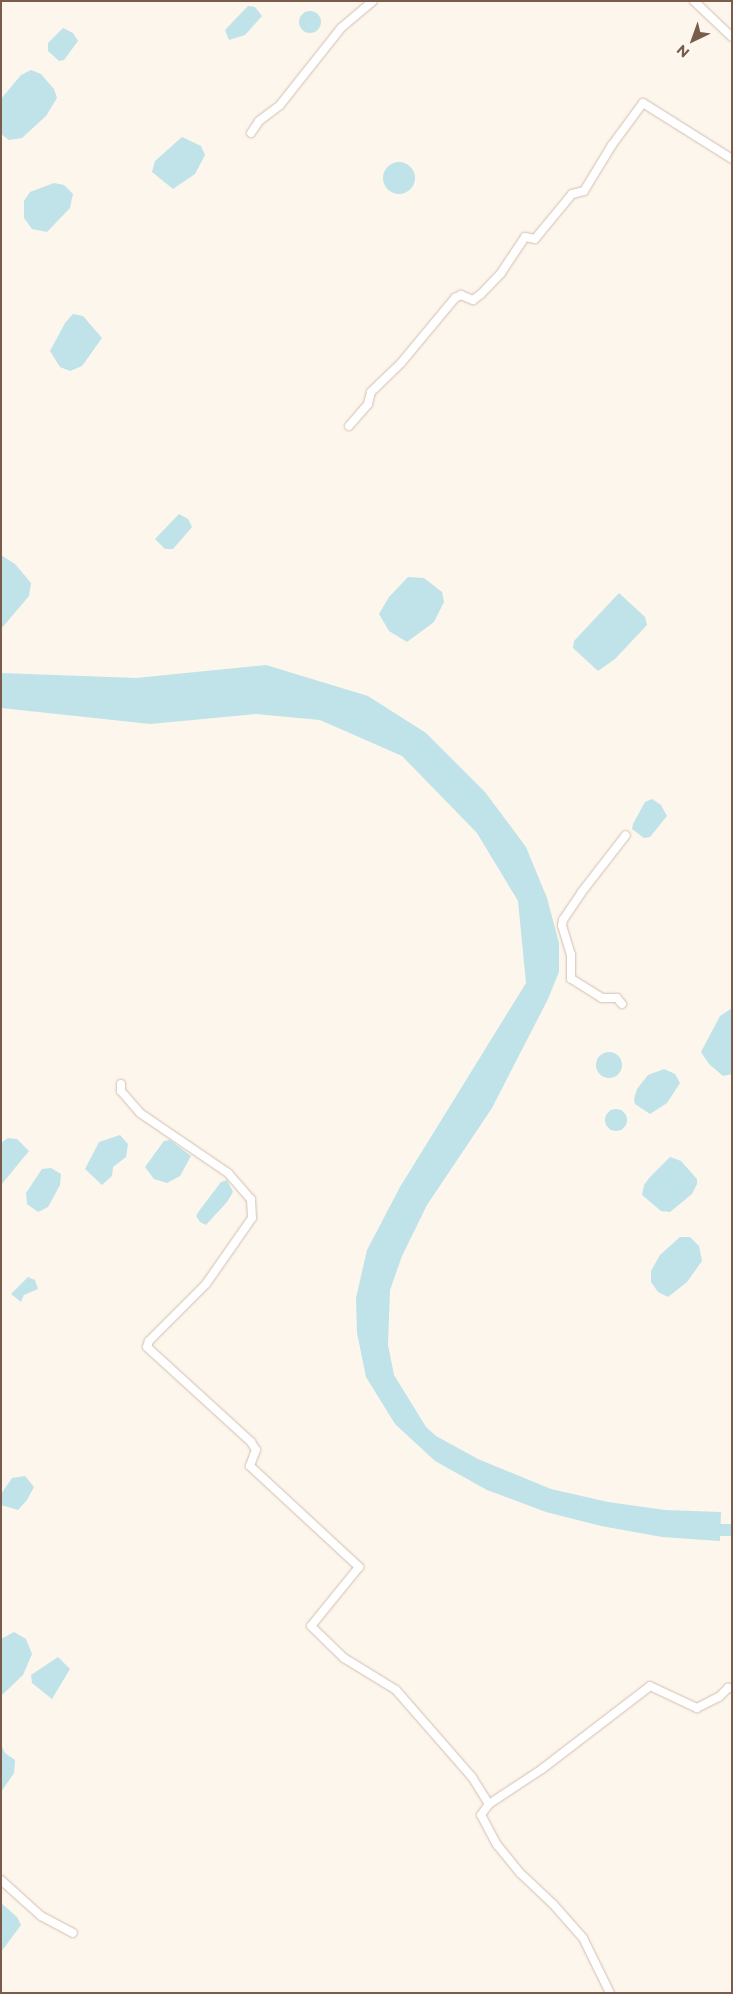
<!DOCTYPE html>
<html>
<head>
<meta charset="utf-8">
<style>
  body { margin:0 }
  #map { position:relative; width:733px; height:1994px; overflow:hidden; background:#fdf6ec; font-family:Montserrat,sans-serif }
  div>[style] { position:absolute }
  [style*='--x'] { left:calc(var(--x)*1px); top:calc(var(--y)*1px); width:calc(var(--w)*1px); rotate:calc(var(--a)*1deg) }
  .water>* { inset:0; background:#bfe3e8 }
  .round { border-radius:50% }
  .river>* { height:12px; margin:-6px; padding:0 6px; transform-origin:6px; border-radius:6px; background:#bfe3e8 }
  .roads { filter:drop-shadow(0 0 1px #d1beb0) drop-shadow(0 0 1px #d1beb0) }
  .minor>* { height:8px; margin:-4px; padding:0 4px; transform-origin:4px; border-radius:4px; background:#fff }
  span { translate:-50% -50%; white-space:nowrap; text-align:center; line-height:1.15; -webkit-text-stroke:4px #fffaf3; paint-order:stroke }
  .frame { position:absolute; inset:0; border:2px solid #7a5c4d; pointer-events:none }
  .north { position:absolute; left:668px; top:15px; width:50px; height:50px; -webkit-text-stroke:4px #fffaf3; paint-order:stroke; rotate:222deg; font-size:14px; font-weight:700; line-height:20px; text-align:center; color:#7a5c4d }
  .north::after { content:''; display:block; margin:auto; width:18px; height:22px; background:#7a5c4d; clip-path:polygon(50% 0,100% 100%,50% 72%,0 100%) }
</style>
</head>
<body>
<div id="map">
  <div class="water">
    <i style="clip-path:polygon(248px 6px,255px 7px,262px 16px,245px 35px,229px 40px,225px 30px)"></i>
    <i class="round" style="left:299px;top:11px;width:22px;height:22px"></i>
    <i style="clip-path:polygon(63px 28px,73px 33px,78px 41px,64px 60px,59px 61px,48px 51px,48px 43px)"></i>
    <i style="clip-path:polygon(31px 70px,41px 74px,54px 89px,57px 98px,46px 116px,22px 138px,9px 140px,1px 134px,1px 99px,21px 75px)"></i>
    <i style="clip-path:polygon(182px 137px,201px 146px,205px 155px,195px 174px,173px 189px,152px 172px,155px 161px)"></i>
    <i class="round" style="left:383px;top:162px;width:32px;height:32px"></i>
    <i style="clip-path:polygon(54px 183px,64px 185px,73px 194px,70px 208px,47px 232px,32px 229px,24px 218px,24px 201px,30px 192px)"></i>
    <i style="clip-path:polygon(73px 314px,83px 316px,102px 338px,82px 366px,70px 371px,60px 367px,50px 351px,65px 323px)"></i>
    <i style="clip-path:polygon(179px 514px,188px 519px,192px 527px,173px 549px,165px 549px,155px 539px)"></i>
    <i style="clip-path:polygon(1px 555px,15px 564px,31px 583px,29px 596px,1px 629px)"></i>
    <i style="clip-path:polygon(408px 577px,424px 578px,442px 592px,444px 602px,434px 622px,407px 642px,389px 631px,379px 614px,389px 597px)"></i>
    <i style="clip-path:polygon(619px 593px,645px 617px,647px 625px,615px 659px,598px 671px,573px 648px,574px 641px)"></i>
    <i style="clip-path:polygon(266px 665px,368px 696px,426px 733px,485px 792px,526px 847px,547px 898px,559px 943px,559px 972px,548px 999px,492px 1108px,427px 1205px,402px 1256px,390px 1290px,388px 1345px,394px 1375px,426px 1427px,436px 1436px,478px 1459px,551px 1489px,608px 1502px,665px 1510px,721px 1512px,720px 1541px,662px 1537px,601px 1526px,546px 1512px,487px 1490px,435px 1461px,395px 1424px,366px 1377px,357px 1333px,356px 1298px,367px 1250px,400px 1187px,526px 983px,518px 901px,477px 833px,402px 756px,320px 720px,256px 714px,150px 724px,1px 708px,1px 673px,136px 678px)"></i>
    <i style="clip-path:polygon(652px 799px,661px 805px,667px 816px,650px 837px,644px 838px,632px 829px,633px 824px,645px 802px)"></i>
    <i style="clip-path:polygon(732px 1008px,732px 1074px,723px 1076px,709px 1064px,701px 1052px,720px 1016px)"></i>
    <i class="round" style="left:596px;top:1052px;width:26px;height:26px"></i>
    <i style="clip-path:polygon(664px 1069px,675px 1074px,680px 1083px,667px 1103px,650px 1114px,635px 1104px,634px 1099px,637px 1089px,648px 1075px)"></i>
    <i class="round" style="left:605px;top:1109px;width:22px;height:22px"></i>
    <i style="clip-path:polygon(120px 1135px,128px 1144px,126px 1157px,113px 1167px,112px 1176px,102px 1185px,85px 1169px,99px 1142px)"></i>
    <i style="clip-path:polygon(8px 1138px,17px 1139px,29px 1151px,1px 1185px,1px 1143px)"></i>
    <i style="clip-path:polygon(170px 1140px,191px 1156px,180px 1176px,167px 1183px,154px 1179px,145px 1167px,164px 1141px)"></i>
    <i style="clip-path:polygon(670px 1157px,681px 1161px,697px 1179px,697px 1184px,692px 1194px,670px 1212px,661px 1211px,642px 1195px,644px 1185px,650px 1177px)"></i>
    <i style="clip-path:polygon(51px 1168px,61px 1174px,60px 1185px,48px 1207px,38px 1212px,27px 1204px,26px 1193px,42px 1169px)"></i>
    <i style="clip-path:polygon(227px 1180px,233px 1192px,227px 1202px,206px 1225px,200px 1222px,196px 1216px,199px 1211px,221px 1182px)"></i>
    <i style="clip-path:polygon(680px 1237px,690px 1237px,699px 1246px,702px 1261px,687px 1282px,668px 1297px,658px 1292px,651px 1282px,651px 1271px,660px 1255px)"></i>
    <i style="clip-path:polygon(28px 1277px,35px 1280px,38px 1289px,24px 1295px,21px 1302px,11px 1294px)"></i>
    <i style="clip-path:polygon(25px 1476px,34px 1487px,27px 1500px,18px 1510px,1px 1505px,1px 1494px,12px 1478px)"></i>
    <i style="clip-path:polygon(14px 1632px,26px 1639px,32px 1654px,23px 1675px,1px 1696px,1px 1639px)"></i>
    <i style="clip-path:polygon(58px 1657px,70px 1669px,52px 1699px,32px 1683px,31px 1675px)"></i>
    <i style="clip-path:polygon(1px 1745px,5px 1753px,15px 1760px,14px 1773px,1px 1792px)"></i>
    <i style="clip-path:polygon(1px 1903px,17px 1917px,21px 1925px,1px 1952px)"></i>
  </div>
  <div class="river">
    <i style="--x:704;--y:1530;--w:28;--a:0"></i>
  </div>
  <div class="roads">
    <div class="minor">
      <i style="--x:694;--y:1;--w:52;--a:43.5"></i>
      <i style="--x:251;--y:133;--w:14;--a:-56"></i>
      <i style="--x:259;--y:121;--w:26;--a:-37"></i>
      <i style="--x:280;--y:105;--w:98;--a:-51.6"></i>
      <i style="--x:341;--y:28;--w:42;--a:-40.2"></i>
      <i style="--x:349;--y:426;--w:29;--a:-49"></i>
      <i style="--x:368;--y:404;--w:12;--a:-76"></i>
      <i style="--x:371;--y:392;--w:42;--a:-44"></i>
      <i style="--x:401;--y:363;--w:85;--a:-50.3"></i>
      <i style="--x:455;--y:298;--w:7;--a:-27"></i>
      <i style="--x:461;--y:295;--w:13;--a:23"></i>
      <i style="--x:473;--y:300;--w:10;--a:-37"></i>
      <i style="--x:481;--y:294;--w:29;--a:-46"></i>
      <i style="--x:501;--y:273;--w:43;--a:-56.3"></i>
      <i style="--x:525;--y:237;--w:10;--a:11"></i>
      <i style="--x:535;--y:239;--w:58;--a:-50.6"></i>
      <i style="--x:572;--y:194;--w:12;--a:-14"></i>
      <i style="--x:584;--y:191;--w:54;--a:-58.7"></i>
      <i style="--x:612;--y:145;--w:52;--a:-53.6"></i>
      <i style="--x:643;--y:103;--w:105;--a:32.2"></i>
      <i style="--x:622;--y:1004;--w:8;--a:-130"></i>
      <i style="--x:617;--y:998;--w:15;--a:180"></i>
      <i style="--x:602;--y:998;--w:36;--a:-148"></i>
      <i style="--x:571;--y:979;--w:24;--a:-90"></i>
      <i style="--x:571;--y:955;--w:30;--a:-107"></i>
      <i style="--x:562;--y:926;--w:6;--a:-81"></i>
      <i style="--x:563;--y:920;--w:32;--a:-56"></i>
      <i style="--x:581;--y:893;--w:73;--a:-52.2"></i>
      <i style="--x:121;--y:1084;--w:7;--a:90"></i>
      <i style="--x:121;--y:1091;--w:29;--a:49"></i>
      <i style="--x:140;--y:1113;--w:107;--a:34.3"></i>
      <i style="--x:228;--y:1173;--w:35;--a:49"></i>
      <i style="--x:251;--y:1199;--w:19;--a:87"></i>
      <i style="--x:252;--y:1218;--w:80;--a:124.9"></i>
      <i style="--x:206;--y:1284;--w:81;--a:135"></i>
      <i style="--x:149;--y:1341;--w:6;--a:108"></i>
      <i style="--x:147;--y:1347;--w:141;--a:42.4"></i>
      <i style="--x:251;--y:1442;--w:9;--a:58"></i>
      <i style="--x:256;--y:1450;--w:17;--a:111"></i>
      <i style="--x:250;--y:1466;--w:149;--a:42.8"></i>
      <i style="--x:359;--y:1567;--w:76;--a:129.1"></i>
      <i style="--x:311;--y:1626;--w:46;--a:44.1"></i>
      <i style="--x:344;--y:1658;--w:61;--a:31.6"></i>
      <i style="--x:396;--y:1690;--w:116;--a:48.9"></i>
      <i style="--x:472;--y:1777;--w:32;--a:58"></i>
      <i style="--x:1;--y:1880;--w:54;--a:42"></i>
      <i style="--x:41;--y:1916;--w:36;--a:28"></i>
      <i style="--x:610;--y:1993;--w:61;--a:-116.1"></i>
      <i style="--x:583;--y:1938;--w:45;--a:-131.4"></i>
      <i style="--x:553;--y:1904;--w:45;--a:-136.8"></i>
      <i style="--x:520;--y:1873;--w:36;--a:-129"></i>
      <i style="--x:497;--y:1845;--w:34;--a:-118"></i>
      <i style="--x:481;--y:1815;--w:14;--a:-54"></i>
      <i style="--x:489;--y:1804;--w:64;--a:-33.4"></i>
      <i style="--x:542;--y:1769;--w:136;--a:-37.5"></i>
      <i style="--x:650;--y:1686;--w:52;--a:25.1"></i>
      <i style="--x:697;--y:1708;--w:25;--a:-27"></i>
      <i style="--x:719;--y:1697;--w:13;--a:-45"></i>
      <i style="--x:728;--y:1688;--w:4;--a:0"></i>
    </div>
  </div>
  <div class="frame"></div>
  <div class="north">N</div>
</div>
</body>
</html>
